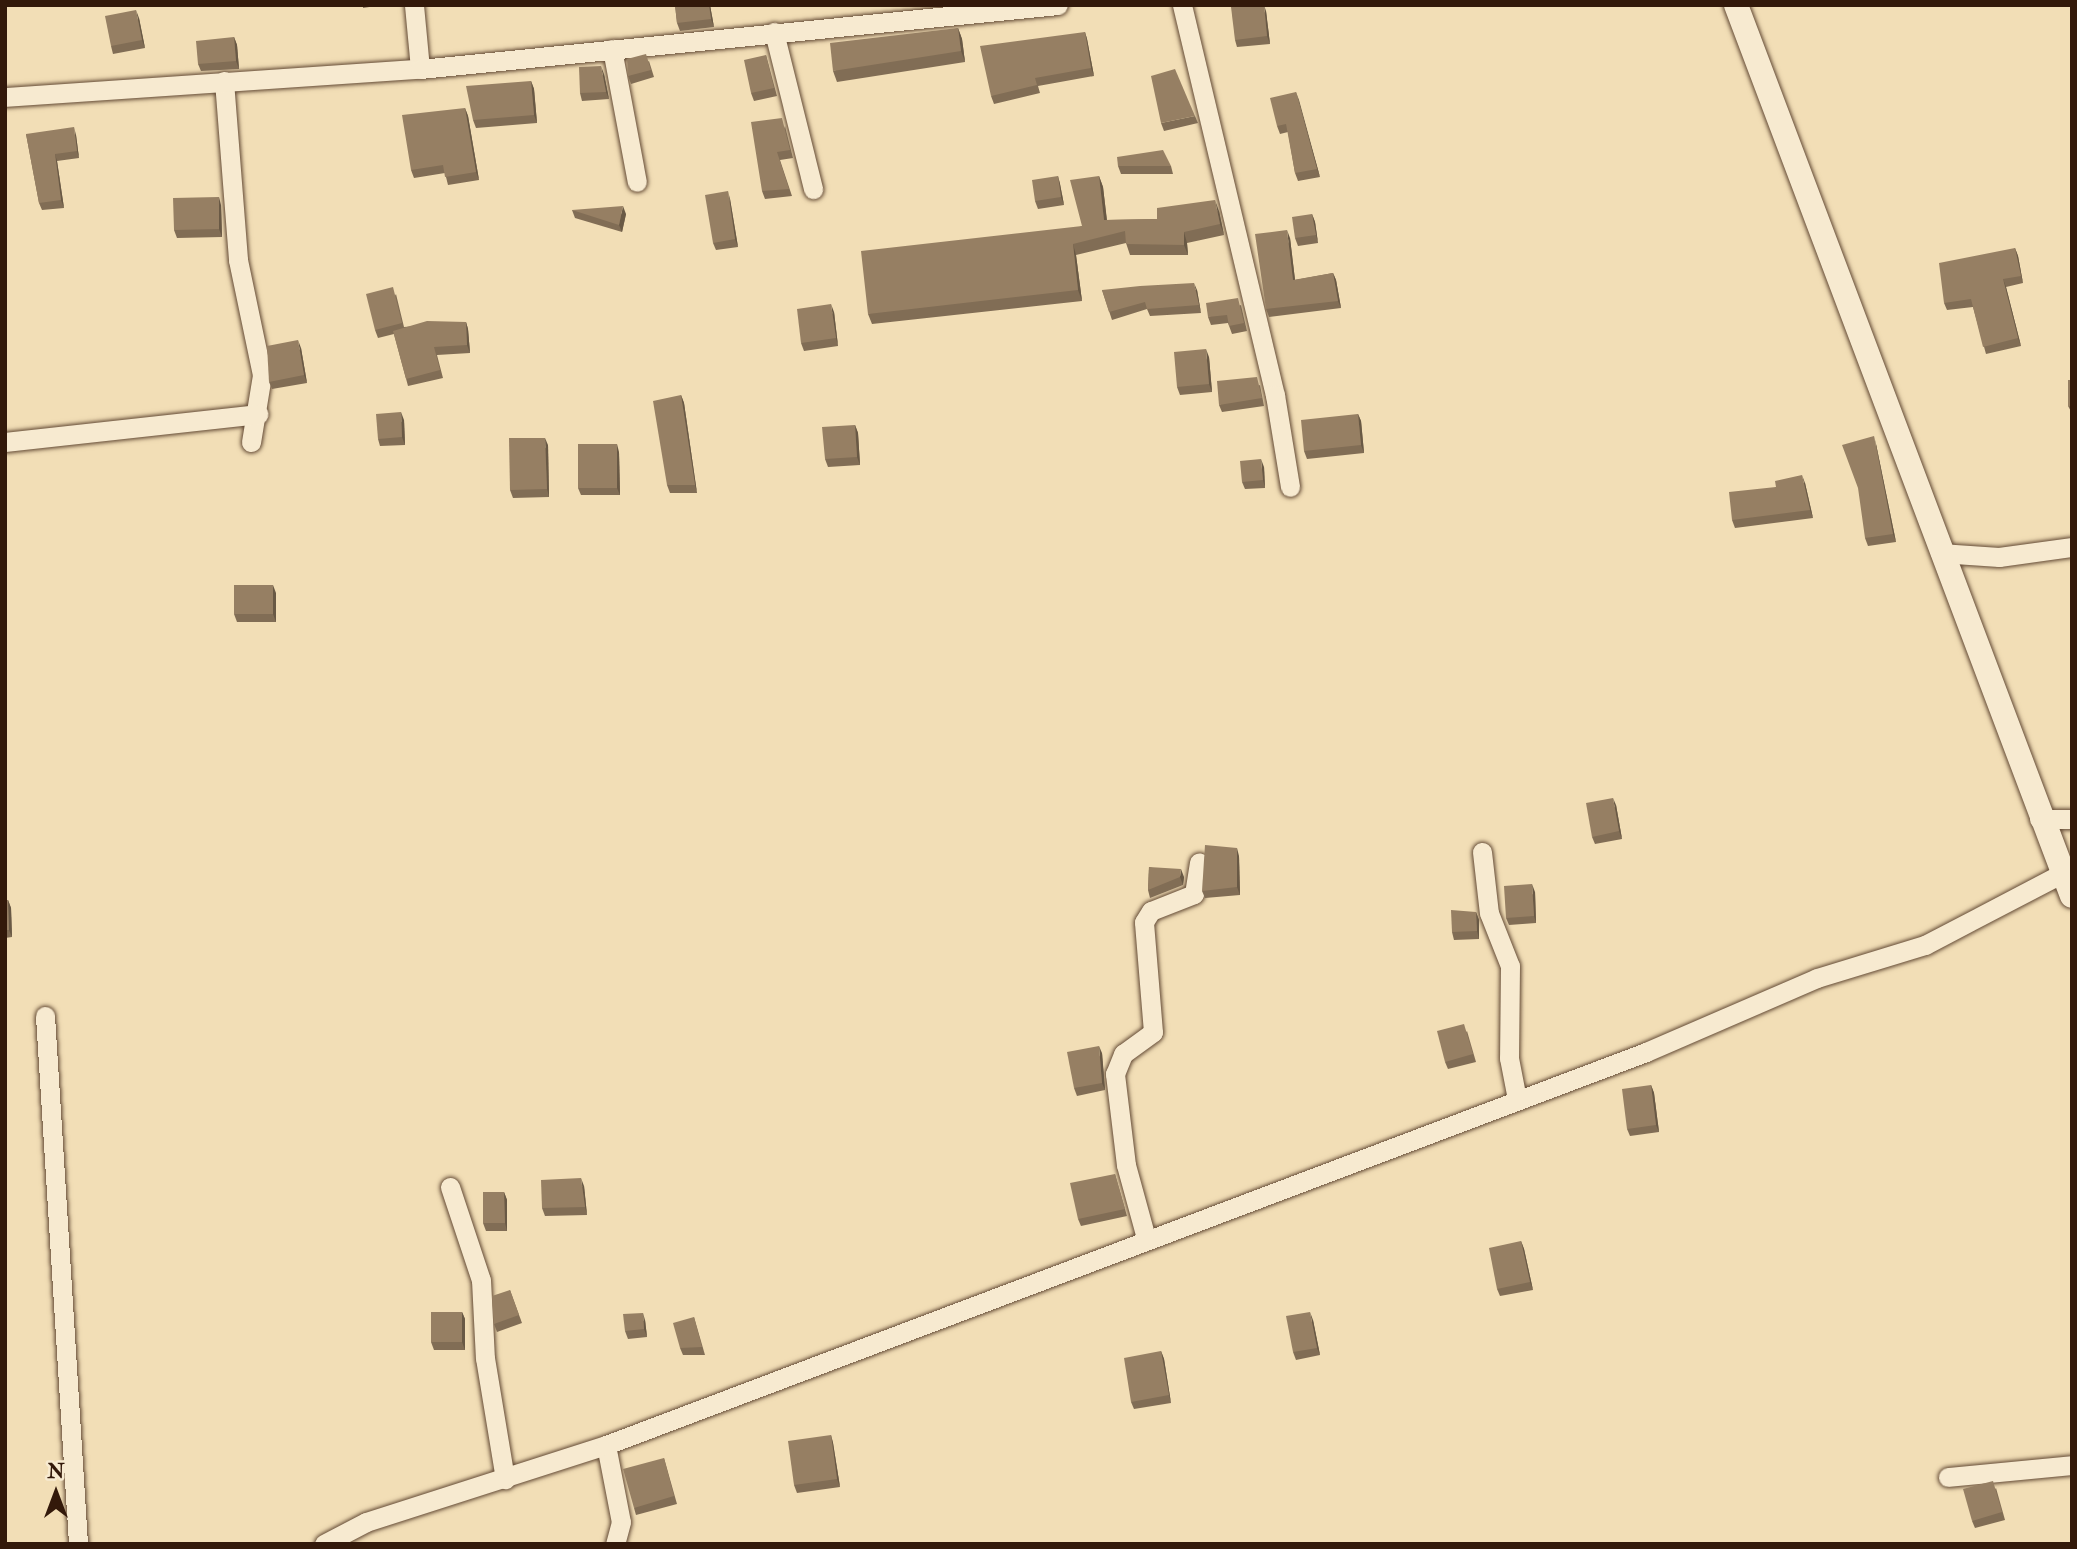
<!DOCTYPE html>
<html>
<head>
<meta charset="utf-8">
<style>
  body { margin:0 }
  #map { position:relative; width:2077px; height:1549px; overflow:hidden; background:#f2deb6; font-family:"IM FELL Double Pica",serif }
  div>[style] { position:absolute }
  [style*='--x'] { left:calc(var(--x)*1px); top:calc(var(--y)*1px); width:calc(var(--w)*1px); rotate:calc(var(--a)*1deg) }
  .roads { filter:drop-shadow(0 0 2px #634a35) drop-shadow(0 0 2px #634a35) }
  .minor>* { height:19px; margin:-9.5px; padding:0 9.5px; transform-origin:9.5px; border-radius:9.5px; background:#f7ead0 }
  .tertiary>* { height:24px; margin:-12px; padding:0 12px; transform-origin:12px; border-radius:12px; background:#f7ead0 }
  .wall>* { inset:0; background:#816d55 }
  .shaded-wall>* { inset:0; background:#695945 }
  .building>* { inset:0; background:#967f63 }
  span { translate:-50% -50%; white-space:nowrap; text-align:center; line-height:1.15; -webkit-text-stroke:7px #f7ead0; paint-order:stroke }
  .frame { position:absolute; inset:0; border:7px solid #33190a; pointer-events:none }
  .north { position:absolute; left:21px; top:1458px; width:70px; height:70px; -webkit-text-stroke:5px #f7ead0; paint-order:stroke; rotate:0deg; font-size:19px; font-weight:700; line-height:28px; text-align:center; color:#33190a }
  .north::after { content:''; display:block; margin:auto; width:24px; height:32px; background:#33190a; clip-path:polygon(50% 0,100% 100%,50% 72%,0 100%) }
</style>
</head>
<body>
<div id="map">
  <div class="roads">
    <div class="minor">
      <i style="--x:414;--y:5;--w:64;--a:84.6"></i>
      <i style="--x:1182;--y:5;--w:401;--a:76.6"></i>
      <i style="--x:1275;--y:395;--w:93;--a:80.7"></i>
      <i style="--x:774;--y:32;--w:162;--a:76"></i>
      <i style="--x:612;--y:49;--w:135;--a:79.4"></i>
      <i style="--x:224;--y:81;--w:180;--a:85.5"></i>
      <i style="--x:238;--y:260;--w:117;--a:78.2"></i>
      <i style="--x:262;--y:375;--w:68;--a:99.3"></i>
      <i style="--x:5;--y:97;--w:416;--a:-3.9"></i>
      <i style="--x:420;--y:69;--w:641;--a:-5.73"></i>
      <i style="--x:5;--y:442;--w:255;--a:-6.3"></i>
      <i style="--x:1940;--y:553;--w:59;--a:3.9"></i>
      <i style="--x:1999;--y:557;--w:74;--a:-7.8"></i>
      <i style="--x:2039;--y:819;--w:33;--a:0"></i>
      <i style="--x:1482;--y:852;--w:61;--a:83.5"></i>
      <i style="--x:1489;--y:913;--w:57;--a:68.4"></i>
      <i style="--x:1510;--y:966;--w:92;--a:90.6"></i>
      <i style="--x:1509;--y:1058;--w:42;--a:79"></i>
      <i style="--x:45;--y:1016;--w:529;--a:86.42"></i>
      <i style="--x:450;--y:1187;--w:98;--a:71.6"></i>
      <i style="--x:481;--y:1280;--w:78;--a:87.1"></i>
      <i style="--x:485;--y:1358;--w:123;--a:80.6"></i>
      <i style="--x:1146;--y:1238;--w:76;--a:-105.3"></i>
      <i style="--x:1126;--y:1165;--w:92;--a:-96.9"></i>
      <i style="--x:1115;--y:1074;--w:22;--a:-68"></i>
      <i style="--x:1123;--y:1054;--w:37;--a:-36"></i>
      <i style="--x:1153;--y:1032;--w:110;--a:-94.7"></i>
      <i style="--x:1144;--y:922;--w:13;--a:-58"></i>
      <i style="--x:1151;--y:911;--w:46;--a:-21.6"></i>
      <i style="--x:1194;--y:894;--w:32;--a:-81"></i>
      <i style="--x:606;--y:1445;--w:78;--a:79"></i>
      <i style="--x:621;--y:1522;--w:23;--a:105"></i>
      <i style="--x:1948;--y:1477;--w:125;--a:-5.5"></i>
      <i style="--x:324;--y:1544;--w:47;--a:-27.6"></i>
      <i style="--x:366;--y:1522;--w:252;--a:-17.8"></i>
      <i style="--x:606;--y:1445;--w:1112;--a:-20.7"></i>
      <i style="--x:1646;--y:1052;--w:186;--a:-23.4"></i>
      <i style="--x:1817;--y:978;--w:113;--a:-17"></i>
      <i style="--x:1925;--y:945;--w:156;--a:-27.6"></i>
    </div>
    <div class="tertiary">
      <i style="--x:1736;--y:5;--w:952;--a:69.34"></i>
    </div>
  </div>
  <div class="wall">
    <i style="clip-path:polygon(363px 5px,382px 5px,363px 8px)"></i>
    <i style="clip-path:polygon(675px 5px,710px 5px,714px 27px,680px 31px,677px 23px)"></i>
    <i style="clip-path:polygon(1266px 11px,1270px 44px,1237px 47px,1235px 40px)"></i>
    <i style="clip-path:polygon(139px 18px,145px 48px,113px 54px,111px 46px)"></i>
    <i style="clip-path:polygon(958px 28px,962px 39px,965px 62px,837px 82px,833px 71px)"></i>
    <i style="clip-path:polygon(1085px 32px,1087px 39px,1094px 76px,1038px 86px,1040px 93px,994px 104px,991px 96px)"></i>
    <i style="clip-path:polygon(234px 37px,237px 45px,239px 69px,201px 71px,198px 64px)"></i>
    <i style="clip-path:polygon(766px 55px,777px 96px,754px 101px,751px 93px)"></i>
    <i style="clip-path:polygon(649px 61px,654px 77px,631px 84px,628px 76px)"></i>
    <i style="clip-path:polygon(604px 74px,609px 99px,582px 101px,580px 93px)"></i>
    <i style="clip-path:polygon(531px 81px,534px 89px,537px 123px,476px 128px,473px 120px)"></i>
    <i style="clip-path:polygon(1296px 92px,1320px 177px,1298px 181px,1295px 173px,1288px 132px,1280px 134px,1277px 126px)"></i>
    <i style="clip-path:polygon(465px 108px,468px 116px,479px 180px,448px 185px,445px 173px,414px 178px,411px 170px)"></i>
    <i style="clip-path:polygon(1195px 116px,1198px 123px,1164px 131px,1161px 123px)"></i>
    <i style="clip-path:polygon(785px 126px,793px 158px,780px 160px,792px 196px,765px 199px,762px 191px)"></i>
    <i style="clip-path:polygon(26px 134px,76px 135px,79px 158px,57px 161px,64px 208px,42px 210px,39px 203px)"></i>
    <i style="clip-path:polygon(1118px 166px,1171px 166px,1173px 174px,1121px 174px)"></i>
    <i style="clip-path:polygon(1058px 176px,1060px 184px,1064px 205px,1038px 209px,1035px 201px)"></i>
    <i style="clip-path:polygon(1099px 176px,1103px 187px,1107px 220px,1157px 219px,1219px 211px,1224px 235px,1187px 243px,1188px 255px,1130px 255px,1126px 243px,1076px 255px,1082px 301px,872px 324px,868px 314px,1082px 226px)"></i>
    <i style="clip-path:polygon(730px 199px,738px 247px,716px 250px,713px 243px)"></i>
    <i style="clip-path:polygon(221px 205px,222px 237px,177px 238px,174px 230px)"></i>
    <i style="clip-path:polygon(572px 210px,626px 214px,622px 232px,575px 218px)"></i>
    <i style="clip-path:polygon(1312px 214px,1315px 222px,1318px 243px,1298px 246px,1295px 238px)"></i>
    <i style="clip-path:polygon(1290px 238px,1295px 280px,1333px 273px,1336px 280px,1341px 308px,1269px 317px,1266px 309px)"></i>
    <i style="clip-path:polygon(2015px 248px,2018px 256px,2023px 283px,2006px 287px,2021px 346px,1986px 354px,1973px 307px,1947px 310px,1944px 303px)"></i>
    <i style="clip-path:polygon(1102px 290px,1197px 290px,1201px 313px,1150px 316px,1147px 309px,1112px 320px)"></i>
    <i style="clip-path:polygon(396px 294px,404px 327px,466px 322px,468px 329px,470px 353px,437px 355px,443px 378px,408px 386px,394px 334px,378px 338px,375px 330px)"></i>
    <i style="clip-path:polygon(1241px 305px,1247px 331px,1232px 334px,1228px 323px,1211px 325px,1208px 317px)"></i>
    <i style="clip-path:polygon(834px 312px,838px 346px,804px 351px,801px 343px)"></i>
    <i style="clip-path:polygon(301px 348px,307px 383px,272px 389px,269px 382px)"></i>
    <i style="clip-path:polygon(1209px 357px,1212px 392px,1180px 395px,1177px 387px)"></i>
    <i style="clip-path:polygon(2072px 380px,2072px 413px,2068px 406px)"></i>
    <i style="clip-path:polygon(1260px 385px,1264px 406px,1222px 412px,1219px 405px)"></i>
    <i style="clip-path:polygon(681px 395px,684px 403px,697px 493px,670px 493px,667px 485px)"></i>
    <i style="clip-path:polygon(1358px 414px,1361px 421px,1364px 453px,1307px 459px,1304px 451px)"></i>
    <i style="clip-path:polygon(404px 420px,405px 445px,380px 446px,378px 439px)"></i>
    <i style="clip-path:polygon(855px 425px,858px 433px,860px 465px,828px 467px,825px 459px)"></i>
    <i style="clip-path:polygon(1876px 444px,1896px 542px,1868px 546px,1865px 538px)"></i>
    <i style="clip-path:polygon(548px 445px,549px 497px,513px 498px,510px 490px)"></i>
    <i style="clip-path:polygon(619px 452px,620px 495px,581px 495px,578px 488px)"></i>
    <i style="clip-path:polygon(1264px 467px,1265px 488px,1245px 489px,1242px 482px)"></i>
    <i style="clip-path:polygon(1805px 483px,1813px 518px,1735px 528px,1732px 520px,1776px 487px)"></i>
    <i style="clip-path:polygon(276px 593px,276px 622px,237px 622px,234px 614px)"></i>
    <i style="clip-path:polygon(1616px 805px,1622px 839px,1595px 844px,1592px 837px)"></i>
    <i style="clip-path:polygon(1239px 856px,1240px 895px,1205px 898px,1202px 891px)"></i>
    <i style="clip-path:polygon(1149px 867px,1184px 877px,1183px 885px,1150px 898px,1148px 890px)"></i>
    <i style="clip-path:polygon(1535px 892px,1536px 923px,1509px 925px,1506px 918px)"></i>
    <i style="clip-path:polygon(5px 900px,8px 900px,11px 908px,12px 937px,5px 938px)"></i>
    <i style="clip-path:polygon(1476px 912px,1479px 920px,1479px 939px,1454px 940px,1452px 932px)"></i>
    <i style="clip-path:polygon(1467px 1031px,1476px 1062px,1448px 1069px,1445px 1062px)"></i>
    <i style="clip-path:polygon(1102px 1053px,1105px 1090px,1077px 1096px,1074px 1088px)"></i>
    <i style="clip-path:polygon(1651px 1085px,1654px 1093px,1659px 1132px,1630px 1136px,1627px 1129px)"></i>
    <i style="clip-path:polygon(1115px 1174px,1127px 1216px,1081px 1226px,1078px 1219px)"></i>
    <i style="clip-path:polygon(584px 1186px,587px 1215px,545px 1216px,542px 1208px)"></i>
    <i style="clip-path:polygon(504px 1192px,507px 1200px,507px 1231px,486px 1231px,483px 1223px)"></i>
    <i style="clip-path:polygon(1521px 1241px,1524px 1249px,1533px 1290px,1500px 1296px,1497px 1289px)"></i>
    <i style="clip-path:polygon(510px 1290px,522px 1323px,497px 1332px,494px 1324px)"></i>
    <i style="clip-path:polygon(462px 1312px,465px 1319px,465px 1350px,434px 1350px,431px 1342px)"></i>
    <i style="clip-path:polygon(694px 1317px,705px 1355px,683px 1355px,680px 1348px)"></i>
    <i style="clip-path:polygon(645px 1320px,647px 1337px,628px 1339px,625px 1331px)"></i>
    <i style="clip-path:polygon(1313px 1320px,1320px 1355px,1296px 1360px,1293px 1352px)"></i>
    <i style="clip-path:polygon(1161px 1351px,1164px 1359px,1171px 1403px,1134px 1409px,1131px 1402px)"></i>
    <i style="clip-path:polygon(831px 1435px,833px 1443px,840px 1487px,797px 1493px,794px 1485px)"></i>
    <i style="clip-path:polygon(664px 1458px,677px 1504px,636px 1515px,634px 1508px)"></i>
    <i style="clip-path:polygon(1996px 1488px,2005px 1520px,1975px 1528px,1972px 1521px)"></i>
  </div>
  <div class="shaded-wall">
    <i style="clip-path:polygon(709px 5px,710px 5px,714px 27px,711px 19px)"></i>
    <i style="clip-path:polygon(1264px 5px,1266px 11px,1270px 44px,1267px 36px)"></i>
    <i style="clip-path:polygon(136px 10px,139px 18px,145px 48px,142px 40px)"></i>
    <i style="clip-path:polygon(958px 28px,962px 39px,965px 62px,961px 51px)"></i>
    <i style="clip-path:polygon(1085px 32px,1087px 39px,1094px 76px,1091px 68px)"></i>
    <i style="clip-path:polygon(234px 37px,237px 45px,239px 69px,236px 61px)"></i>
    <i style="clip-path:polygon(601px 66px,604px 74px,609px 99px,606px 92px)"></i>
    <i style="clip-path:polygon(531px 81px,534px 89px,537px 123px,534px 115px)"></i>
    <i style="clip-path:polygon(1296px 92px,1299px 100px,1320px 177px,1317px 169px)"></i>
    <i style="clip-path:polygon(465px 108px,468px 116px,479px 180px,476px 172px)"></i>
    <i style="clip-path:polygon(74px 127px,76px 135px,79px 158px,77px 151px)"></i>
    <i style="clip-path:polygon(55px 154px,57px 161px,64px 208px,61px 200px)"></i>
    <i style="clip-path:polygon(1058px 176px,1060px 184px,1064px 205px,1061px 197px)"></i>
    <i style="clip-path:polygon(1099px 176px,1103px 187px,1108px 231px,1104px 220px)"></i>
    <i style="clip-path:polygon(728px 191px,730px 199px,738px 247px,735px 239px)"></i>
    <i style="clip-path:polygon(219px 197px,221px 205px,222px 237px,219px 229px)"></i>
    <i style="clip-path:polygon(1215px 200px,1219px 211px,1224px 235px,1220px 224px)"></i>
    <i style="clip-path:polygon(623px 206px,626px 214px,622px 232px,619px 225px)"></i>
    <i style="clip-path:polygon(1312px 214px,1315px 222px,1318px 243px,1316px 235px)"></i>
    <i style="clip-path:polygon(1287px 230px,1290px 238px,1296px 288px,1293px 280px)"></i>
    <i style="clip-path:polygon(1184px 232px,1187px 243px,1188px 255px,1184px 245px)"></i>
    <i style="clip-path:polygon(1073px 244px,1076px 255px,1082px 301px,1078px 290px)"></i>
    <i style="clip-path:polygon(2015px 248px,2018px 256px,2023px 283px,2021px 276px)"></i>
    <i style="clip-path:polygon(1333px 273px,1336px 280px,1341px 308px,1338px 301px)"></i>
    <i style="clip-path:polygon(2003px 279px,2006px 287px,2021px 346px,2018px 338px)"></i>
    <i style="clip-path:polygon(1194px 283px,1197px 290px,1201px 313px,1199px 305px)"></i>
    <i style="clip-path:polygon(831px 304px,834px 312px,838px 346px,836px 338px)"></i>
    <i style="clip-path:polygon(466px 322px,468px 329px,470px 353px,467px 345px)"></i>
    <i style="clip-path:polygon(298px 340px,301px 348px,307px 383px,304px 375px)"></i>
    <i style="clip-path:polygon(1206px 349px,1209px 357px,1212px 392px,1209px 384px)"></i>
    <i style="clip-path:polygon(681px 395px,684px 403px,697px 493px,695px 485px)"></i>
    <i style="clip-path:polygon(401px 412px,404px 420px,405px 445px,402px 437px)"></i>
    <i style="clip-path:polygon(1358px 414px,1361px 421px,1364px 453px,1361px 445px)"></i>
    <i style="clip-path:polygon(855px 425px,858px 433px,860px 465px,857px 457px)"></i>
    <i style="clip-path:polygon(1874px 436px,1876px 444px,1896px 542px,1893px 534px)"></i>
    <i style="clip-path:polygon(545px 438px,548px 445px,549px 497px,547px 489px)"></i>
    <i style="clip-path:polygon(617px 444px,619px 452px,620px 495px,617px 488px)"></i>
    <i style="clip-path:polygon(1261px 459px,1264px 467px,1265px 488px,1263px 480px)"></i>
    <i style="clip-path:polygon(1802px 475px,1805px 483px,1813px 518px,1810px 510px)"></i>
    <i style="clip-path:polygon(273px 585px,276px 593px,276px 622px,273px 614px)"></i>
    <i style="clip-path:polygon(1613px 798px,1616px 805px,1622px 839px,1619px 831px)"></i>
    <i style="clip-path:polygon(1237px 848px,1239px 856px,1240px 895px,1237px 887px)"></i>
    <i style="clip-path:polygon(1181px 869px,1184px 877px,1183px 885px,1180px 877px)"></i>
    <i style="clip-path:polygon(1532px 884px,1535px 892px,1536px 923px,1534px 916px)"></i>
    <i style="clip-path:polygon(8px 900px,11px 908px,12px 937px,9px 930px)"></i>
    <i style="clip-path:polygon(1476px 912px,1479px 920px,1479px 939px,1477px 931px)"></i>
    <i style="clip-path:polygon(1099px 1046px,1102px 1053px,1105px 1090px,1102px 1083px)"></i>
    <i style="clip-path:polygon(1651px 1085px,1654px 1093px,1659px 1132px,1656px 1125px)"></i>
    <i style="clip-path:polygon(581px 1178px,584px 1186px,587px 1215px,585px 1207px)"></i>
    <i style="clip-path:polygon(504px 1192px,507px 1200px,507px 1231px,505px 1223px)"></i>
    <i style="clip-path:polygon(1521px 1241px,1524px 1249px,1533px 1290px,1530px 1282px)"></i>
    <i style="clip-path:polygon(462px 1312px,465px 1319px,465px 1350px,462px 1342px)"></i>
    <i style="clip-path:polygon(1310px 1312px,1313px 1320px,1320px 1355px,1317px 1348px)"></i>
    <i style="clip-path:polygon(643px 1313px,645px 1320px,647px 1337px,644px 1329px)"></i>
    <i style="clip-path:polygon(1161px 1351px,1164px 1359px,1171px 1403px,1169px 1395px)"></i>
    <i style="clip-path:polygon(831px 1435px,833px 1443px,840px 1487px,837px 1479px)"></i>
  </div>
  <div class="building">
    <i style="clip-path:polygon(675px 5px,709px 5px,711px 19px,677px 23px)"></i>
    <i style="clip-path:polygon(1248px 5px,1264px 5px,1267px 36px,1235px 40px,1231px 7px)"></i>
    <i style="clip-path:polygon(136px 10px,142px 40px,111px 46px,105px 16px)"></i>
    <i style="clip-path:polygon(958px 28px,961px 51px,833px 71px,830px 43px)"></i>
    <i style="clip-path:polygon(1085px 32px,1091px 68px,1035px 78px,1037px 85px,991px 96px,980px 46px)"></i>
    <i style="clip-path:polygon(234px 37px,236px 61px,198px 64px,196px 41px)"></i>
    <i style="clip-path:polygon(646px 54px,651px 70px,628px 76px,627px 59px)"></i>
    <i style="clip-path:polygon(766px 55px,774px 88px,751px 93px,744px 60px)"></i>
    <i style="clip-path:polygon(601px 66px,606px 92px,580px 93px,579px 67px)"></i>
    <i style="clip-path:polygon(1175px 69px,1195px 116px,1161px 123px,1151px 76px)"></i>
    <i style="clip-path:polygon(531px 81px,534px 115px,473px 120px,466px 86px)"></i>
    <i style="clip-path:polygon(1296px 92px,1317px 169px,1295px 173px,1286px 124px,1277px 126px,1270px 98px)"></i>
    <i style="clip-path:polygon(465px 108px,476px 172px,445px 177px,443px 165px,411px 170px,402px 115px)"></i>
    <i style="clip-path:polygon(782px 118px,790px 150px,777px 152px,789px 189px,762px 191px,751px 122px)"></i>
    <i style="clip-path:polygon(74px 127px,77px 151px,55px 154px,61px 200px,39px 203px,26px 134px)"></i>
    <i style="clip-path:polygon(1163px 150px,1171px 166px,1118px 166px,1117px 157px)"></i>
    <i style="clip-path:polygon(1058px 176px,1061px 197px,1035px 201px,1032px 180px)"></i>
    <i style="clip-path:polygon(1099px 176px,1104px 220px,1157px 219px,1157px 208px,1215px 200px,1220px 224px,1184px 232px,1184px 245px,1126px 244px,1125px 231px,1073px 244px,1078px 290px,868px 314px,861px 251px,1082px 226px,1070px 180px)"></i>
    <i style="clip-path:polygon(728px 191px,735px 239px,713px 243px,705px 195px)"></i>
    <i style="clip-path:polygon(219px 197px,219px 229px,174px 230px,173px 198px)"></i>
    <i style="clip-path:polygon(623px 206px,619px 225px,572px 210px)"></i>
    <i style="clip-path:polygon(1312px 214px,1316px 235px,1295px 238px,1292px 217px)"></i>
    <i style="clip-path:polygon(1287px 230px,1293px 280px,1333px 273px,1338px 301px,1266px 309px,1255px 234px)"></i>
    <i style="clip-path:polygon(2015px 248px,2021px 276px,2003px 279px,2018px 338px,1983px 347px,1971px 299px,1944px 303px,1939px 263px)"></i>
    <i style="clip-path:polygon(1194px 283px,1199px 305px,1147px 309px,1145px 302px,1109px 312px,1102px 290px,1140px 286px)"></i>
    <i style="clip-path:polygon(393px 287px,402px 323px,375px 330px,366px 294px)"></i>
    <i style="clip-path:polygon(1238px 298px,1244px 323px,1229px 326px,1227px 315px,1208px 317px,1206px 303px)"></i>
    <i style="clip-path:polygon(831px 304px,836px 338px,801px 343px,797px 309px)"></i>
    <i style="clip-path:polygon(427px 321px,466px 322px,467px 345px,434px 347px,440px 370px,406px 379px,393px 331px)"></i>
    <i style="clip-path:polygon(298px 340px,304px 375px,269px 382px,267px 346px)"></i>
    <i style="clip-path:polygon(1206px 349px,1209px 384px,1177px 387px,1174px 352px)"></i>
    <i style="clip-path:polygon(1257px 377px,1262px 398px,1219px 405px,1217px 381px)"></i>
    <i style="clip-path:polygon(2068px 380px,2072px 380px,2072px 406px,2068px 406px)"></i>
    <i style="clip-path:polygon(681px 395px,695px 485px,667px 485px,653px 401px)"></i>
    <i style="clip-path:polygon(401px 412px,402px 437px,378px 439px,376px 414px)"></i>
    <i style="clip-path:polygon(1358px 414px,1361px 445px,1304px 451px,1301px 420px)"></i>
    <i style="clip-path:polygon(855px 425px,857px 457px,825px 459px,822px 427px)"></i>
    <i style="clip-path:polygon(1874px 436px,1893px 534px,1865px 538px,1858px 488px,1842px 445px)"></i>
    <i style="clip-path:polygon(509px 438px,545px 438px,547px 489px,510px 490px)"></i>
    <i style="clip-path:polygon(578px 444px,617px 444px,617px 488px,578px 488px)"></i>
    <i style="clip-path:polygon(1261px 459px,1263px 480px,1242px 482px,1240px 461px)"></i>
    <i style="clip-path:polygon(1802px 475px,1810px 510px,1732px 520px,1729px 492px,1776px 487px,1775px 481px)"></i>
    <i style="clip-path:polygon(234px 585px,273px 585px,273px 614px,234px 614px)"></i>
    <i style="clip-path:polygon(1613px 798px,1619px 831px,1592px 837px,1586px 803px)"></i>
    <i style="clip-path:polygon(1205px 845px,1237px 848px,1237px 887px,1202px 891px)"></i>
    <i style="clip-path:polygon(1149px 867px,1181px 869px,1180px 877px,1148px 890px)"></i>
    <i style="clip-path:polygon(1532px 884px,1534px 916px,1506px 918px,1504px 886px)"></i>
    <i style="clip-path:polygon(5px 900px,8px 900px,9px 930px,5px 930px)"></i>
    <i style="clip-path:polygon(1451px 910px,1476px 912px,1477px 931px,1452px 932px)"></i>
    <i style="clip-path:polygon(1464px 1024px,1473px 1054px,1445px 1062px,1437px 1031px)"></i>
    <i style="clip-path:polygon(1099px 1046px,1102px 1083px,1074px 1088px,1067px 1052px)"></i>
    <i style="clip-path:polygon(1651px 1085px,1656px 1125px,1627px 1129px,1622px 1089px)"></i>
    <i style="clip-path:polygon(1115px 1174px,1125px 1209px,1078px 1219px,1070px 1183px)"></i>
    <i style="clip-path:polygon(581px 1178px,585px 1207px,542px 1208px,541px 1180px)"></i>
    <i style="clip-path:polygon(483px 1192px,504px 1192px,505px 1223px,483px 1223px)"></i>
    <i style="clip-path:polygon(1521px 1241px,1530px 1282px,1497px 1289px,1489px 1248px)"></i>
    <i style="clip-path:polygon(510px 1290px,519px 1315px,494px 1324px,492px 1296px)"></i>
    <i style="clip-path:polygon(431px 1312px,462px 1312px,462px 1342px,431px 1342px)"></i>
    <i style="clip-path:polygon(1310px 1312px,1317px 1348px,1293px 1352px,1286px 1316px)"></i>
    <i style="clip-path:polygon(643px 1313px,644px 1329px,625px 1331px,623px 1314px)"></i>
    <i style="clip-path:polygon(694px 1317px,702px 1347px,680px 1348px,673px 1323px)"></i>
    <i style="clip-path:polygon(1161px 1351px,1169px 1395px,1131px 1402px,1124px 1358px)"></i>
    <i style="clip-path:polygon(831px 1435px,837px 1479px,794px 1485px,788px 1441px)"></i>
    <i style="clip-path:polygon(664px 1458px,674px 1496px,634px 1508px,623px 1469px)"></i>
    <i style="clip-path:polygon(1993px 1481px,2002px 1512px,1972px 1521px,1963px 1489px)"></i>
  </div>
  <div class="frame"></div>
  <div class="north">N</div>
</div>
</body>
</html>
